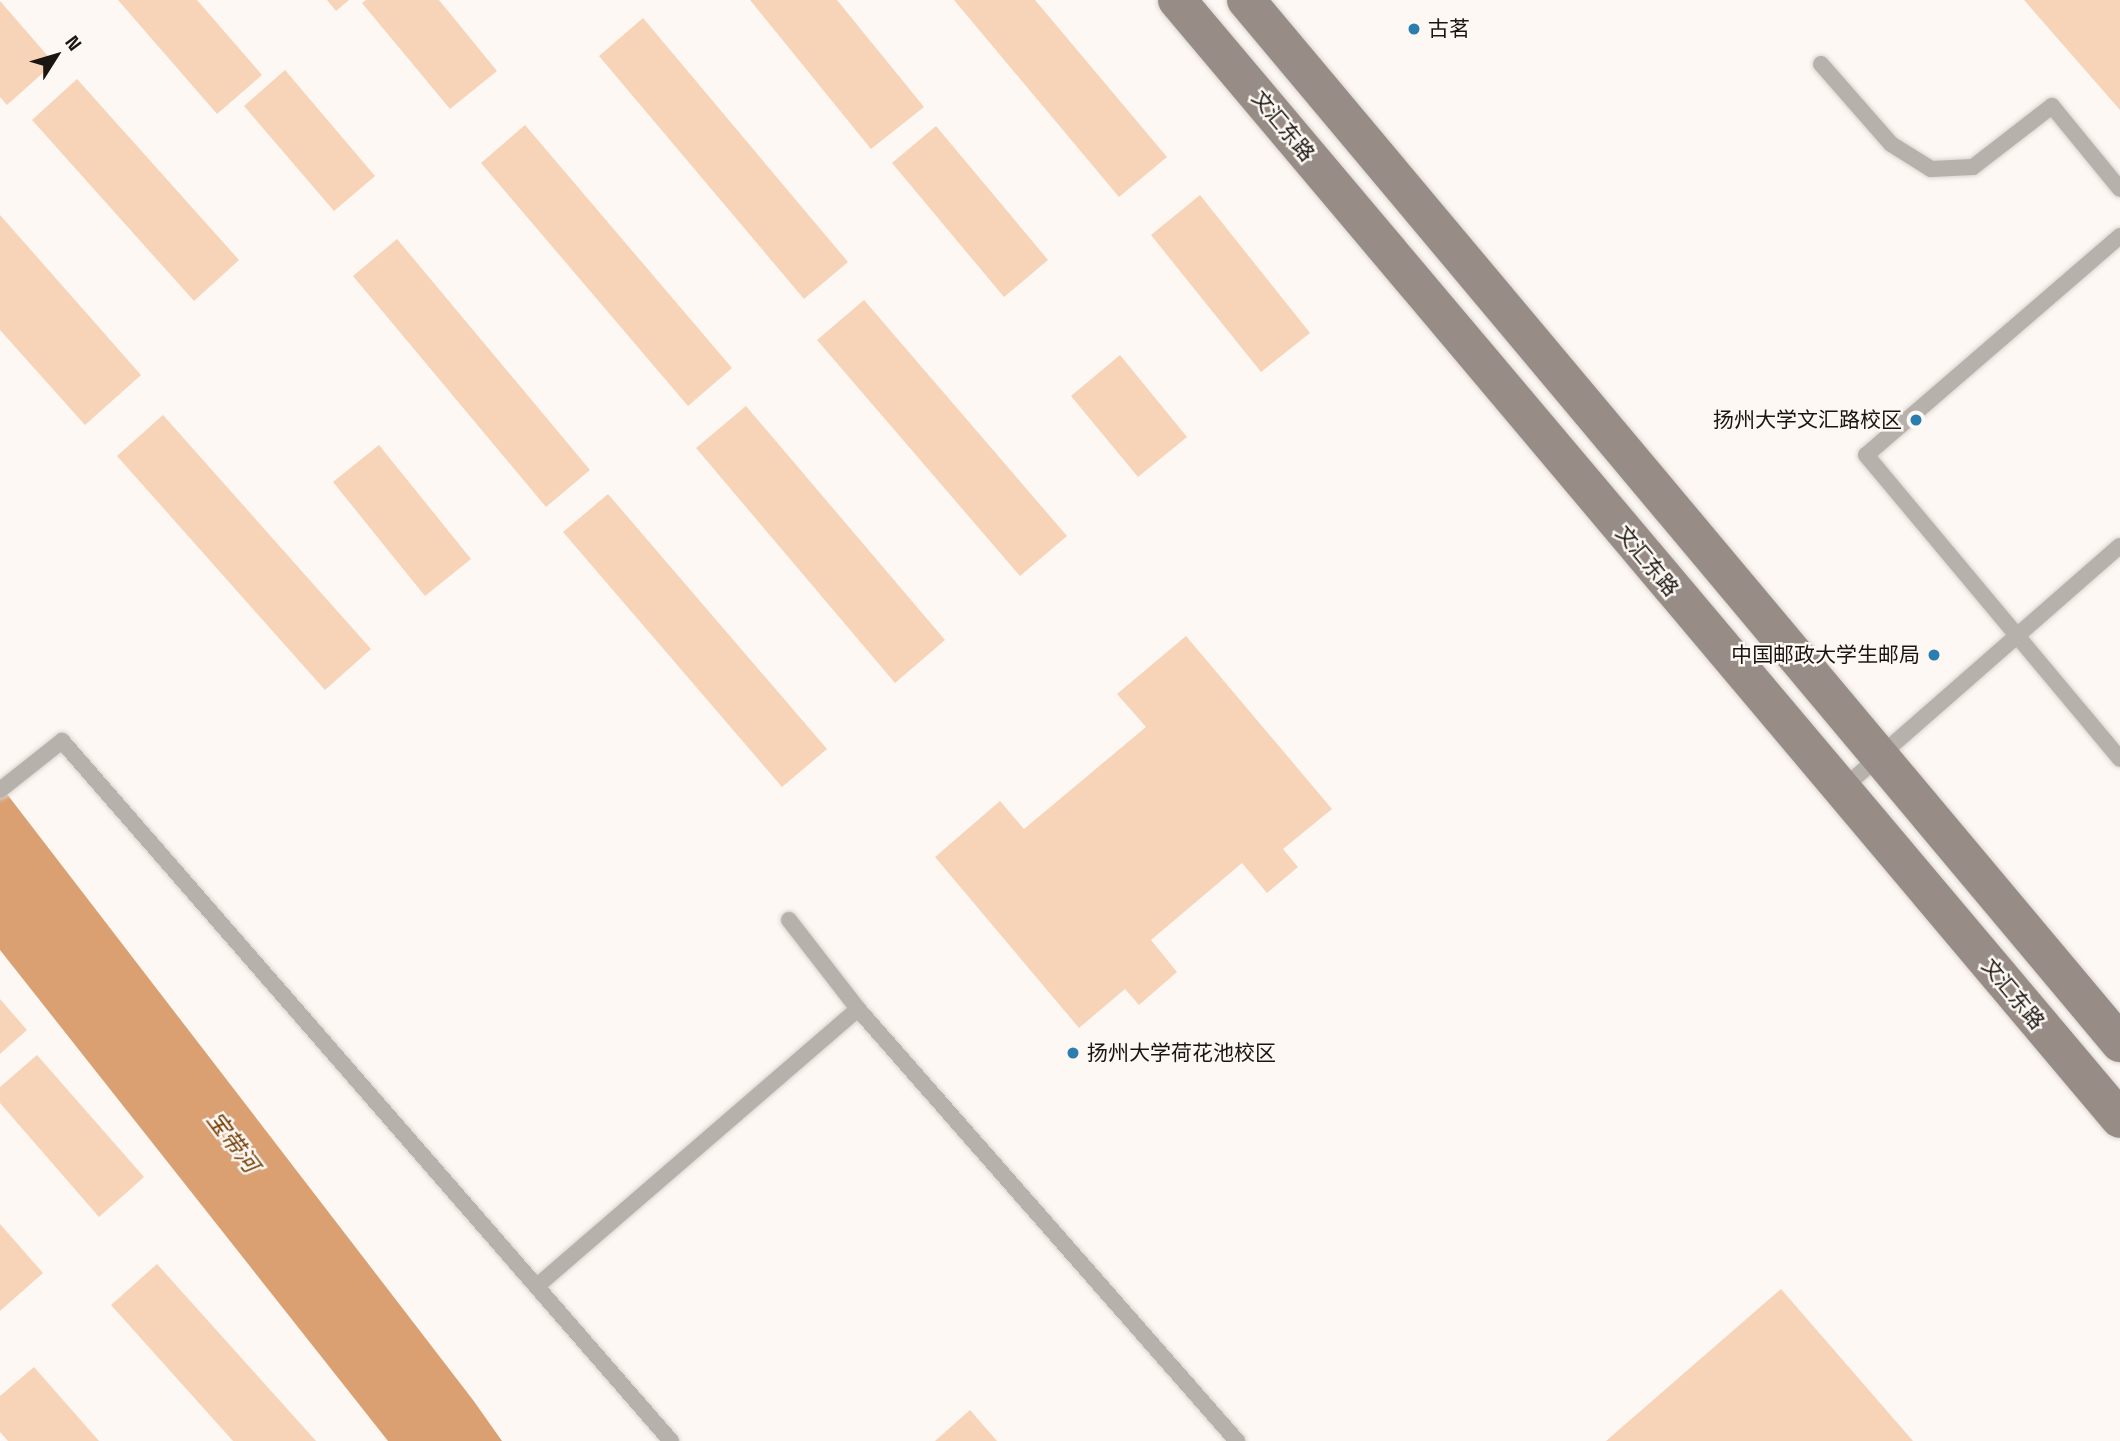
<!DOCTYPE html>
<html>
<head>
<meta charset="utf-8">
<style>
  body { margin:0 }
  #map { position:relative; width:2120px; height:1441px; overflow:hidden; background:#fef8f4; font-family:"Space Grotesk","Noto Sans SC",sans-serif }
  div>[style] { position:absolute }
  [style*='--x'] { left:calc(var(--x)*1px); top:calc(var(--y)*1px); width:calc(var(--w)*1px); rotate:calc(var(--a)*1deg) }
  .water>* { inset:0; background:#daa072 }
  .building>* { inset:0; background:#f7d3b7 }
  .roads { filter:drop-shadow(0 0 2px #dad4d0) drop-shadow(0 0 2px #dad4d0) }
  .lane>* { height:16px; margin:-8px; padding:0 8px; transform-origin:8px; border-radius:8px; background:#b7b1ac }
  .secondary>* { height:38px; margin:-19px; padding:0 19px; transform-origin:19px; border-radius:19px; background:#978d86 }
  .dots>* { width:19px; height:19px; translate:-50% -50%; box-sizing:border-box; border:4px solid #fef8f4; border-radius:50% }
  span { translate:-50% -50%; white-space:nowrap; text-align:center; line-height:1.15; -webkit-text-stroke:5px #fef8f4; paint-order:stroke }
  .poi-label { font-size:21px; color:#1a1511 }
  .left { translate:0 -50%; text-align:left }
  .right { translate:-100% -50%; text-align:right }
  .street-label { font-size:21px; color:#1a1511 }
  .water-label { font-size:23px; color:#753f06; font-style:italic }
  .north { position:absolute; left:21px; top:21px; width:70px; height:70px; -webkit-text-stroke:5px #fef8f4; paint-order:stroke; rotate:53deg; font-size:19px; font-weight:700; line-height:28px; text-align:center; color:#1a1511 }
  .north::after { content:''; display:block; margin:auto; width:24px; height:32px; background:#1a1511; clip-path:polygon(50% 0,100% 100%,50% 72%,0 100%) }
</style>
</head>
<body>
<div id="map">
  <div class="water">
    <i style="clip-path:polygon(0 785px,473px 1400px,502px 1441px,388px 1441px,0 950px)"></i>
  </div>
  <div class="building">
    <i style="clip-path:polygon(118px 0,197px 0,262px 75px,217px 114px)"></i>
    <i style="clip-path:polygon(327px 0,349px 0,336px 11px)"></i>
    <i style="clip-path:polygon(366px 0,439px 0,497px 71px,450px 109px,362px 3px)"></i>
    <i style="clip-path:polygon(750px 0,837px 0,924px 107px,871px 149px)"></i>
    <i style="clip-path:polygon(954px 0,1035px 0,1167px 157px,1119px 197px)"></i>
    <i style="clip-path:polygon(2024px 0,2120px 0,2120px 110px)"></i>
    <i style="clip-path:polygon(0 1px,54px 63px,7px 105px,0 97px)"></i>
    <i style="clip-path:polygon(643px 18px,848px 262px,804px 299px,599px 56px)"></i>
    <i style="clip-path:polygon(285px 70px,375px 176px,334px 211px,244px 106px)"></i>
    <i style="clip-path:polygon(77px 79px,239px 260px,194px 301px,32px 120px)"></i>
    <i style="clip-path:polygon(525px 125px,732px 368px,688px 406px,481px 163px)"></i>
    <i style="clip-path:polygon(936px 126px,1048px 260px,1004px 297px,892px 163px)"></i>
    <i style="clip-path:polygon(1200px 195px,1310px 333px,1261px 372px,1151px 235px)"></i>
    <i style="clip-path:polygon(0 215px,141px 375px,85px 425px,0 330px)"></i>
    <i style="clip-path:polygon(397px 239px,590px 470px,546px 507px,353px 276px)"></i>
    <i style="clip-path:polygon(864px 300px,1067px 536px,1020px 576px,817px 340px)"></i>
    <i style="clip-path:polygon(1120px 355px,1187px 437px,1138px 477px,1071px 396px)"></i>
    <i style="clip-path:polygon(746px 406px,945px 640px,895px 683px,696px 448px)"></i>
    <i style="clip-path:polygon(163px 415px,371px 649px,325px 690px,117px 456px)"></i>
    <i style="clip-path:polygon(379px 445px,471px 559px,425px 596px,333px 482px)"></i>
    <i style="clip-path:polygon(608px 494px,827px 749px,782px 787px,563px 532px)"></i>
    <i style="clip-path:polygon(1186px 636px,1332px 809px,1283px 849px,1298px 867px,1267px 893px,1242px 863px,1151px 940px,1177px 972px,1139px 1005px,1125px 989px,1079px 1028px,935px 857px,1000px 801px,1024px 829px,1146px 727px,1117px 694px)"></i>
    <i style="clip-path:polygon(0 999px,27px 1030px,0 1054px)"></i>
    <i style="clip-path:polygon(37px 1055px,144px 1177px,99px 1217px,0 1103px,0 1087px)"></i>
    <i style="clip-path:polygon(0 1224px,43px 1273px,0 1311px)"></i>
    <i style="clip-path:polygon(157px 1264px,316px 1441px,233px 1441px,111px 1305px)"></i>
    <i style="clip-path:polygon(1781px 1289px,1913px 1441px,1606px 1441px)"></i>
    <i style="clip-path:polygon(34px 1367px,99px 1441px,8px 1441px,0 1432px,0 1396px)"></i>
    <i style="clip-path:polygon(970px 1410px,997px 1441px,935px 1441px)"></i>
  </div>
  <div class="roads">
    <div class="lane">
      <i style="--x:1821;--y:64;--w:106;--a:48.8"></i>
      <i style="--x:1891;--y:144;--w:47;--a:32"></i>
      <i style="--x:1931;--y:169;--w:42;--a:-2.7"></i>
      <i style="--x:1973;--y:167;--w:100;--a:-37.7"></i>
      <i style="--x:2052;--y:106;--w:107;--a:50.7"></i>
      <i style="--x:2120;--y:236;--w:335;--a:139.2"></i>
      <i style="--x:1866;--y:455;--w:396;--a:50.1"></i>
      <i style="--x:1842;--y:789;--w:369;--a:-41.2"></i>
      <i style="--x:0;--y:790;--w:79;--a:-38.3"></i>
      <i style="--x:62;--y:741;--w:928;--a:48.98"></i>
      <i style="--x:789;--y:920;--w:113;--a:52.2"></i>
      <i style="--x:858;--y:1009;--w:575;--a:48.74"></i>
      <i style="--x:537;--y:1286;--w:424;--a:-40.8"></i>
    </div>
    <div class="secondary">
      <i style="--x:1177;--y:0;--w:1463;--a:49.88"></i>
      <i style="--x:1246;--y:0;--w:1361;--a:50.04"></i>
    </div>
  </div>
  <div class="dots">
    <i style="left:1414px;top:29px;background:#2a7dae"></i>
    <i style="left:1916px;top:420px;background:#2a7dae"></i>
    <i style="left:1934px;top:655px;background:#2a7dae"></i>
    <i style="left:1073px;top:1053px;background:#2a7dae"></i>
  </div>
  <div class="poi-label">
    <span class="left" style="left:1428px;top:29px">古茗</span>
    <span class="right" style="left:1902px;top:420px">扬州大学文汇路校区</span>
    <span class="right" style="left:1920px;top:655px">中国邮政大学生邮局</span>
    <span class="left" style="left:1087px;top:1053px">扬州大学荷花池校区</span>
  </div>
  <div class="street-label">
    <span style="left:1283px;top:126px;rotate:50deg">文汇东路</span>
    <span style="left:1647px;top:561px;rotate:50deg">文汇东路</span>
    <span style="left:2013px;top:994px;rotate:50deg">文汇东路</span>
  </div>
  <div class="water-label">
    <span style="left:233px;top:1142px;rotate:53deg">宝带河</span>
  </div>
  <div class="north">N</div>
</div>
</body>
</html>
